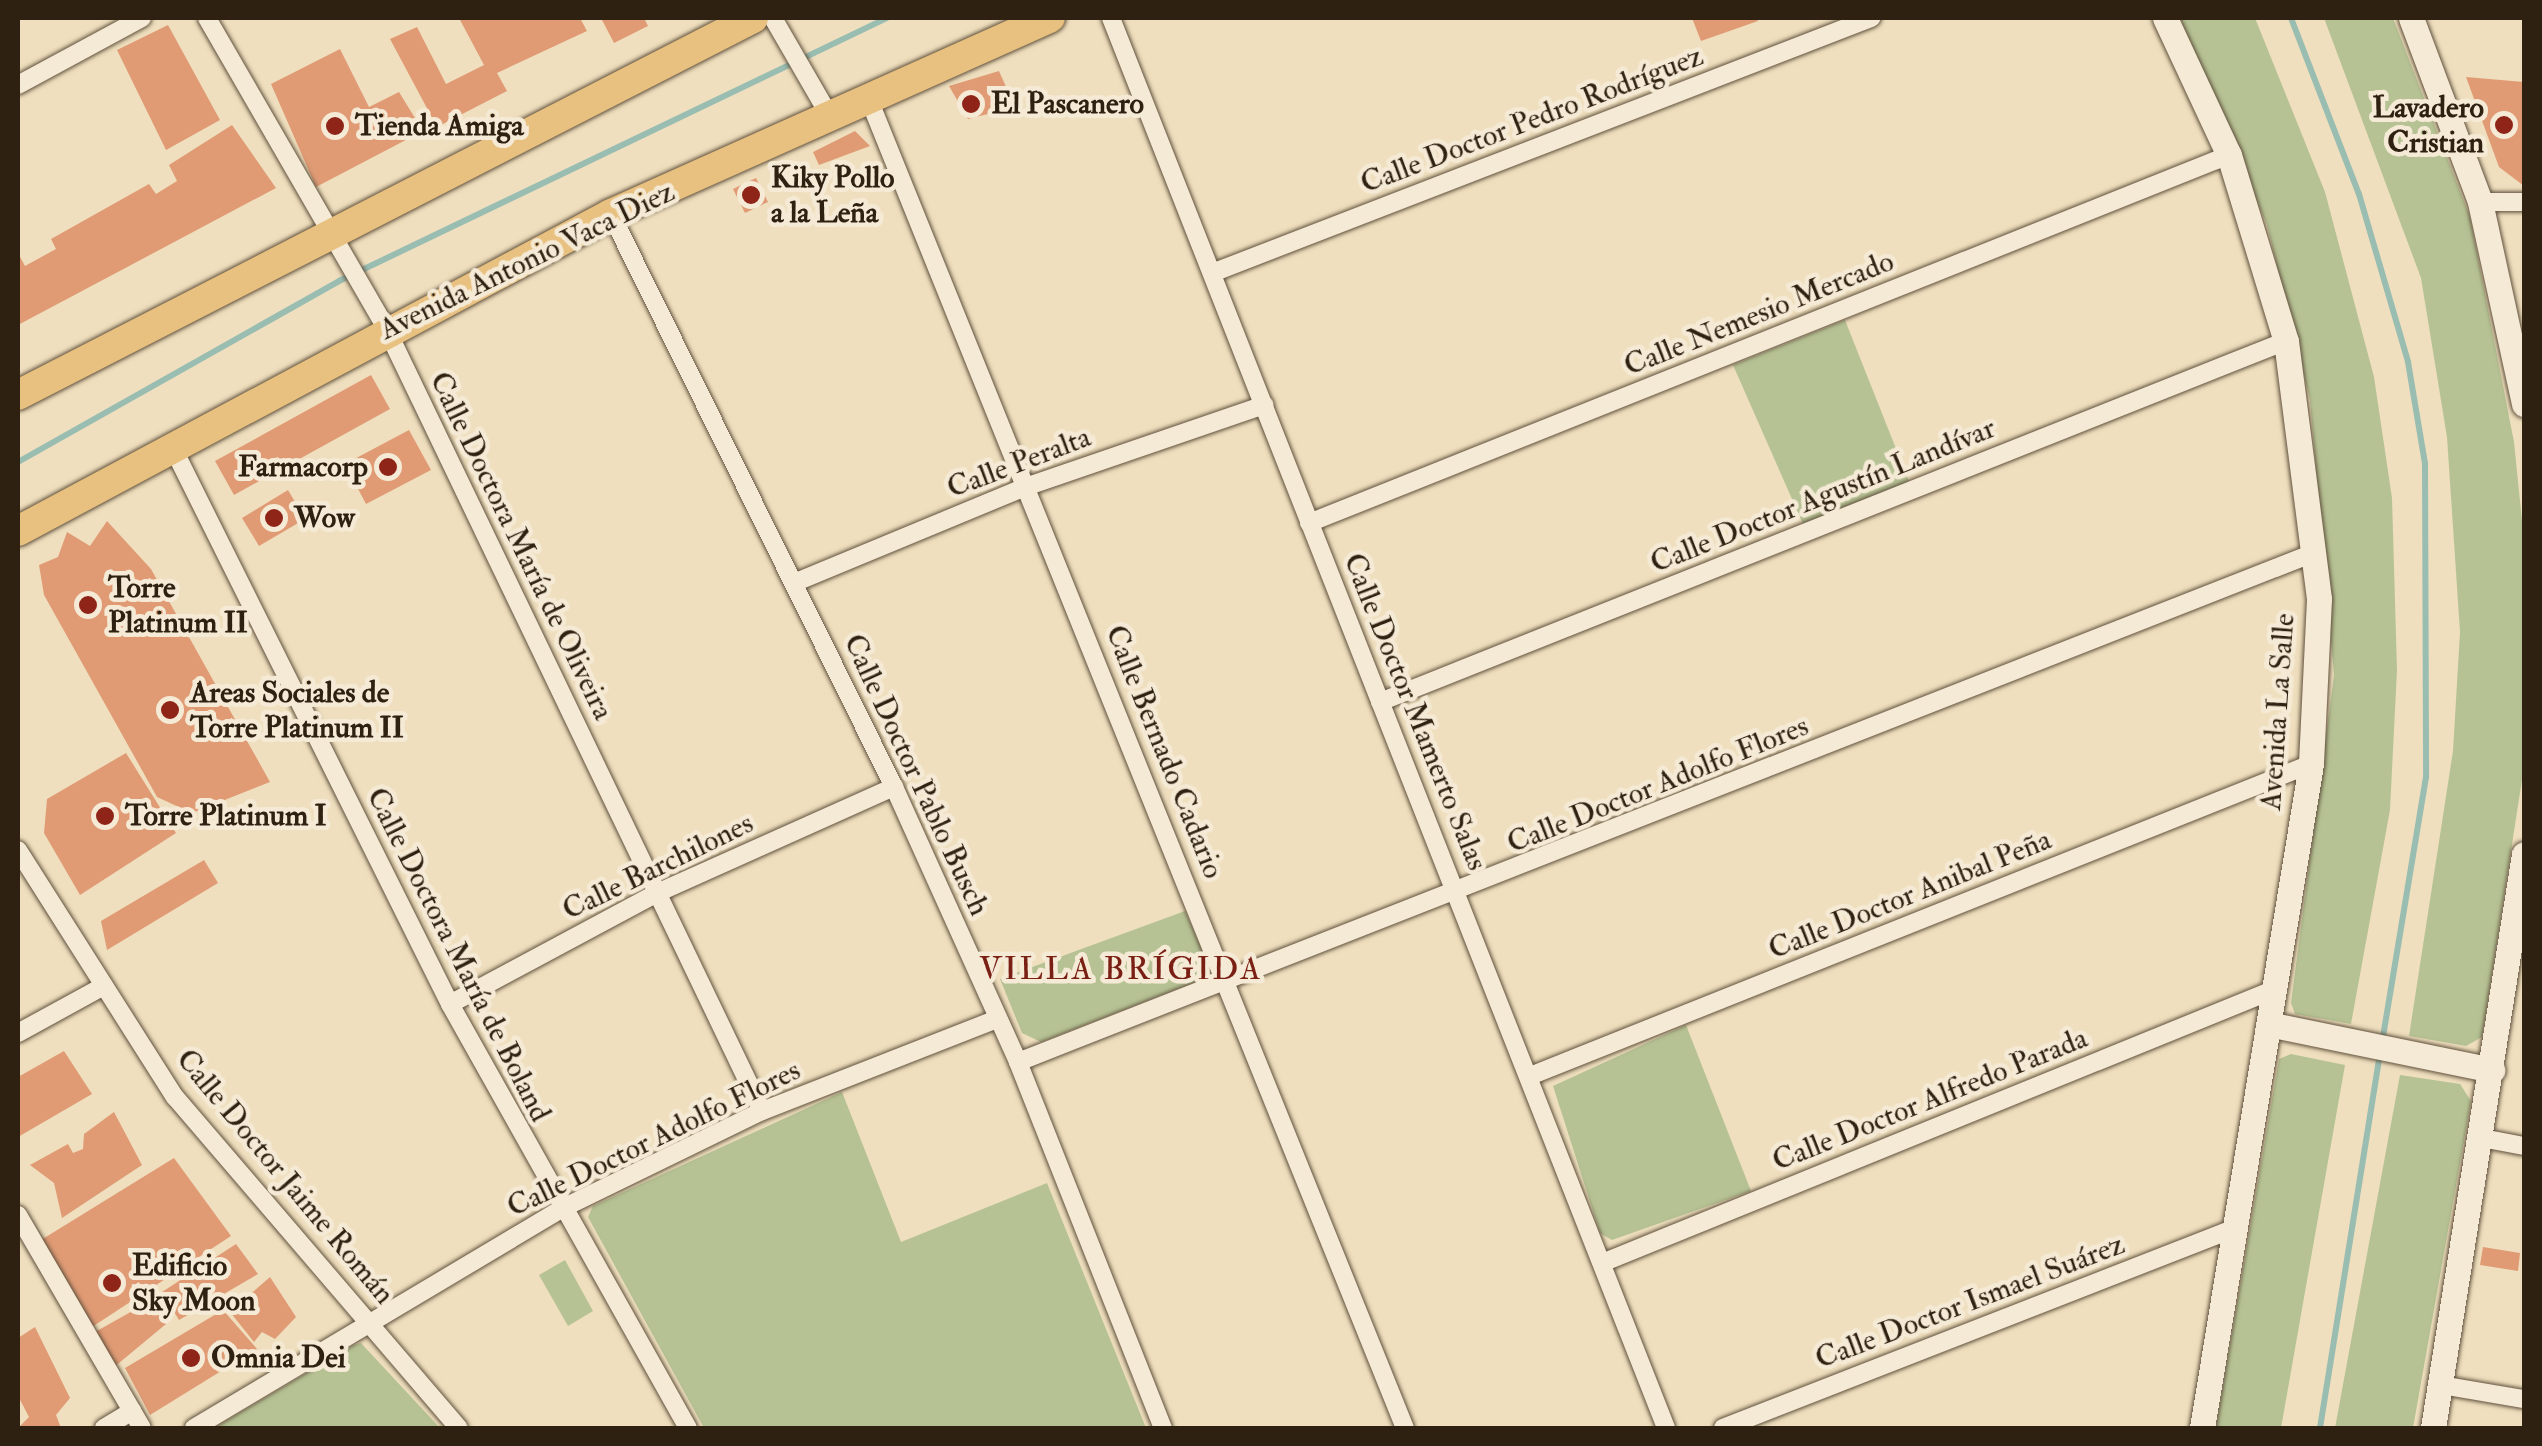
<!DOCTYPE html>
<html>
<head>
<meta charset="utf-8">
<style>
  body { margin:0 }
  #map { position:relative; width:2542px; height:1446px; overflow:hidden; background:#efdfbe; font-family:"IM FELL Double Pica",serif }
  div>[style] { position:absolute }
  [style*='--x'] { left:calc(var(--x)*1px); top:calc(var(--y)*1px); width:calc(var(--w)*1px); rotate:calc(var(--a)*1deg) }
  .green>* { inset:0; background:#b6c294 }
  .stream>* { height:6px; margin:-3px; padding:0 3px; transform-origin:3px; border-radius:3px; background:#9abdb2 }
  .building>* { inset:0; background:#e09b75 }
  .roads { filter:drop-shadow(0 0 2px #5f503c) drop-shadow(0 0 2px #5f503c) }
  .street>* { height:18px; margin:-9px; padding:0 9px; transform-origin:9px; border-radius:9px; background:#f5ead5 }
  .secondary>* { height:25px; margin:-12.5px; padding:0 12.5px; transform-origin:12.5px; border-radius:12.5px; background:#f5ead5 }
  .highway>* { height:30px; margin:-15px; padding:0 15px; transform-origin:15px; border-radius:15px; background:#e8c07f }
  .dots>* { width:28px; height:28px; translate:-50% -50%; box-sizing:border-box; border:5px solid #f5ead5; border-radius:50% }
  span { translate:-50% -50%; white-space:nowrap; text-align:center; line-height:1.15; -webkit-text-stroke:9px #f5ead5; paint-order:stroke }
  .poi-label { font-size:30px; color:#2f2111; font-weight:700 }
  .left { translate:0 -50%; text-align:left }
  .right { translate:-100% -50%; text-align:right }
  .street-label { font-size:30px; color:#2f2111 }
  .neighbourhood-label { font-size:32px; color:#7a1f14; letter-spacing:2.5px }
  .frame { position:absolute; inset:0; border:20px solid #2f2111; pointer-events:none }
</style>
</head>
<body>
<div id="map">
  <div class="green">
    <i style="clip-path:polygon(2180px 18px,2255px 18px,2325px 192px,2374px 377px,2392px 498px,2397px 670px,2390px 810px,2351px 1024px,2295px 1014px,2291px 1003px,2334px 675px,2310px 400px,2267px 225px)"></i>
    <i style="clip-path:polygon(2324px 18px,2393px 18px,2470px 217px,2514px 442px,2524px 540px,2524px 767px,2482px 1037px,2466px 1046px,2409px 1036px,2453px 751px,2460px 632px,2447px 437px,2421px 278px)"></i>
    <i style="clip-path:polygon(1845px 320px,1910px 484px,1803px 524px,1733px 365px)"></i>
    <i style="clip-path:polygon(1185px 911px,1206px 959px,1195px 982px,1041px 1042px,1022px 1033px,1000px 979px)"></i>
    <i style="clip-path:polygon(1686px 1025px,1751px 1191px,1612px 1240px,1600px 1233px,1553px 1086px)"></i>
    <i style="clip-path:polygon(2291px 1054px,2345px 1065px,2281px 1428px,2216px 1428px,2279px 1059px)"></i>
    <i style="clip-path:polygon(2400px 1075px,2460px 1084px,2471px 1101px,2413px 1428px,2335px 1428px)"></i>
    <i style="clip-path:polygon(842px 1092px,901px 1242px,1047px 1183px,1146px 1428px,704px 1428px,588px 1217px,593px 1206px)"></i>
    <i style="clip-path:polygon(565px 1260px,593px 1311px,568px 1326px,539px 1275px)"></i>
    <i style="clip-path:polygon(361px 1343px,440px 1428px,214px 1428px,354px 1345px)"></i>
  </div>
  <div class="stream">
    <i style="--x:2291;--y:18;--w:189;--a:68.9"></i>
    <i style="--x:2359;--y:194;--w:175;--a:73.7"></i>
    <i style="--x:2408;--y:362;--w:103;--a:80.5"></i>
    <i style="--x:2425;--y:464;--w:313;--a:89.8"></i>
    <i style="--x:2426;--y:777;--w:269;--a:99.4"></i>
    <i style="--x:18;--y:462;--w:369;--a:-29.4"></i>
    <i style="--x:339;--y:281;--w:608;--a:-25.64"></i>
    <i style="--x:2320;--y:1428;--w:379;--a:-80.9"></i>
  </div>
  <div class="building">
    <i style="clip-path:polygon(459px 18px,580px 18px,587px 31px,497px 73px,507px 91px,437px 127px,390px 39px,417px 27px,446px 84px,484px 65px)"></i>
    <i style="clip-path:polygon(601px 18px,644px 18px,648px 26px,614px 43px)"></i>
    <i style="clip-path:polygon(1692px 18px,1756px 18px,1758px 21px,1701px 41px)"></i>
    <i style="clip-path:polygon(168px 25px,220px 120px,166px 150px,117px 50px)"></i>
    <i style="clip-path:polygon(340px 49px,369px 107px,399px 92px,423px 131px,316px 187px,271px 84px)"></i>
    <i style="clip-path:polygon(999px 71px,1015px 107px,968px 119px,949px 86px)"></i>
    <i style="clip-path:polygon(2466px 77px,2524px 82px,2524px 186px,2499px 167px)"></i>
    <i style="clip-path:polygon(232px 125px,276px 188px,18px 325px,18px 253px,25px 266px,56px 249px,51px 239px,149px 184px,156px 194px,177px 181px,169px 165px)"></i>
    <i style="clip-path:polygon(855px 131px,870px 146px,819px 165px,813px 152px)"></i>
    <i style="clip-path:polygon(756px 178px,768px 202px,745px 213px,733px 189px)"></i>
    <i style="clip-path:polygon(371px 375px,390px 409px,234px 495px,215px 461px)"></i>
    <i style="clip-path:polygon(409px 430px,431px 470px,366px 504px,345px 464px)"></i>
    <i style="clip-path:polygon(288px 490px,305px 519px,259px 546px,242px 518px)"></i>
    <i style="clip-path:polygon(107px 521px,151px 569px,270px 782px,192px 813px,157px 797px,44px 595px,39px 565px,58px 557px,67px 532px,90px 546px)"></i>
    <i style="clip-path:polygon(126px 753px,176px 833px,80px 895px,44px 833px,47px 799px)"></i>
    <i style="clip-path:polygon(204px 860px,218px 883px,107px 950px,101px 921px)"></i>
    <i style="clip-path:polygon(64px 1051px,92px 1094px,18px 1137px,18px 1077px)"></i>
    <i style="clip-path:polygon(114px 1112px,142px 1165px,62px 1218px,54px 1183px,30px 1165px,68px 1144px,73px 1153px,83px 1149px,84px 1134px)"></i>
    <i style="clip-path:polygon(174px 1158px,231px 1236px,92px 1327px,41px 1240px)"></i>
    <i style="clip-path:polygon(236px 1244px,258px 1274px,179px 1320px,162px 1292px)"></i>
    <i style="clip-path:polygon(2483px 1247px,2520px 1253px,2518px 1271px,2480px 1265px)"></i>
    <i style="clip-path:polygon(270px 1277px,296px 1317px,275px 1339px,262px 1332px,254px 1342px,230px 1312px)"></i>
    <i style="clip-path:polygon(152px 1300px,166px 1324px,113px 1368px,95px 1332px)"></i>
    <i style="clip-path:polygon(223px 1310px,257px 1349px,150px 1415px,125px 1368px)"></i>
    <i style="clip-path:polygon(35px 1327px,70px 1398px,56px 1415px,61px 1428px,18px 1428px,29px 1417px,18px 1396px,18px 1338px)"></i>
  </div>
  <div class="roads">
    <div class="street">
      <i style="--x:207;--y:18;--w:360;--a:60"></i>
      <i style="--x:387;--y:330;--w:866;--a:64.35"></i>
      <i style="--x:773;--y:18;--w:112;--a:60"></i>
      <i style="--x:1111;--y:18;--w:1515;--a:68.51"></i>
      <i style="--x:18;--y:85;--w:141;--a:-28.4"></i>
      <i style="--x:868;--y:97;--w:1435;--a:68.03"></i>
      <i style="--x:2480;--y:202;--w:44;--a:0"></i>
      <i style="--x:611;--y:214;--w:639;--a:63.72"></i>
      <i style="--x:894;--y:787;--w:302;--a:65.7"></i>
      <i style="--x:1018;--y:1062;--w:394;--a:68.4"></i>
      <i style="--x:1212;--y:273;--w:707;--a:-21.15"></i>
      <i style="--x:171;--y:444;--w:626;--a:63.52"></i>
      <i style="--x:450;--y:1004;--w:486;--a:60.7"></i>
      <i style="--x:1309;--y:523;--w:991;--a:-21.8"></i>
      <i style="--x:796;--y:582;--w:251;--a:-22.5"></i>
      <i style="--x:1028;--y:486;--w:250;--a:-18.9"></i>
      <i style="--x:1380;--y:702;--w:975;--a:-21.73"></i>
      <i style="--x:18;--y:850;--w:293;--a:57.6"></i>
      <i style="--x:175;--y:1097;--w:436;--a:49.4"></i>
      <i style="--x:450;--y:1004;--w:235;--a:-28.2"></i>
      <i style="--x:657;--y:893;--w:260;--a:-24.1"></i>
      <i style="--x:18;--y:1033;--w:98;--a:-28.7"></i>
      <i style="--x:1018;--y:1062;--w:1395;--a:-21.45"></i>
      <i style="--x:1530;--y:1076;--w:841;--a:-21.78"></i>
      <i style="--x:2482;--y:1138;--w:43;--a:10.8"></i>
      <i style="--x:18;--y:1215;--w:246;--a:59.8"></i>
      <i style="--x:1602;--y:1263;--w:730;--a:-22.14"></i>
      <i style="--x:2441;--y:1385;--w:84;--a:9.6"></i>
      <i style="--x:104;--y:1428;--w:33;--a:-31"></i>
      <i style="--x:194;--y:1428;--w:425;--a:-30.8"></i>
      <i style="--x:559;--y:1210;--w:226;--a:-26"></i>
      <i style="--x:762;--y:1111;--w:252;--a:-21.4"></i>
      <i style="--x:1723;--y:1428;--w:553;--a:-21.32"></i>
    </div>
    <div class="secondary">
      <i style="--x:2165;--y:18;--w:151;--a:65"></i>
      <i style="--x:2229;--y:155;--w:195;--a:73"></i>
      <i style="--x:2286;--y:341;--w:260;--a:82.7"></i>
      <i style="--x:2319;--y:599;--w:165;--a:92.8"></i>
      <i style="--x:2311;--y:764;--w:673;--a:99.32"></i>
      <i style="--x:2411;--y:18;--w:197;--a:69.4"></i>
      <i style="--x:2480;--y:202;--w:207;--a:77.7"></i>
      <i style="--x:2273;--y:1025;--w:224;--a:11.6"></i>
      <i style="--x:2433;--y:1428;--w:581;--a:-80.99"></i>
    </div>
    <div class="highway">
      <i style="--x:18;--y:395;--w:826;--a:-27.15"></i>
      <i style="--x:18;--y:531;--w:672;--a:-28.13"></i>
      <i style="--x:611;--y:214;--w:481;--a:-24.1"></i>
    </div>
  </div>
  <div class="dots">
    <i style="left:971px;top:104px;background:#8f2418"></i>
    <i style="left:2504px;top:125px;background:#8f2418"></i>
    <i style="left:335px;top:126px;background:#8f2418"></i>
    <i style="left:751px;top:195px;background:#8f2418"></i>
    <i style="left:388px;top:467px;background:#8f2418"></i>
    <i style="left:274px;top:518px;background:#8f2418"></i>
    <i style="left:88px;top:605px;background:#8f2418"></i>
    <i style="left:170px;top:710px;background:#8f2418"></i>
    <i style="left:105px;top:816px;background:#8f2418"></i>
    <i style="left:112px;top:1283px;background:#8f2418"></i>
    <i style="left:191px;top:1358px;background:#8f2418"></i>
  </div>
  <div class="poi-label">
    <span class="left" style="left:991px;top:104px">El Pascanero</span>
    <span class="right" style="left:2484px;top:125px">Lavadero<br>Cristian</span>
    <span class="left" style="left:355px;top:126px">Tienda Amiga</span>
    <span class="left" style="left:771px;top:195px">Kiky Pollo<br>a la Leña</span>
    <span class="right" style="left:368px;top:467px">Farmacorp</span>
    <span class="left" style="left:294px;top:518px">Wow</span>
    <span class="left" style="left:108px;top:605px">Torre<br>Platinum II</span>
    <span class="left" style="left:190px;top:710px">Areas Sociales de<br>Torre Platinum II</span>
    <span class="left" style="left:125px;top:816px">Torre Platinum I</span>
    <span class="left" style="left:132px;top:1283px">Edificio<br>Sky Moon</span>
    <span class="left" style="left:211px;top:1358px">Omnia Dei</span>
  </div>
  <div class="street-label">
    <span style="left:1532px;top:120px;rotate:-21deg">Calle Doctor Pedro Rodríguez</span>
    <span style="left:527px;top:261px;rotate:-26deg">Avenida Antonio Vaca Diez</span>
    <span style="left:1759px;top:314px;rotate:-22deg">Calle Nemesio Mercado</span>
    <span style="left:1019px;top:463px;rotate:-21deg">Calle Peralta</span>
    <span style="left:1823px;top:496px;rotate:-22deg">Calle Doctor Agustín Landívar</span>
    <span style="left:521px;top:546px;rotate:64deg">Calle Doctora María de Oliveira</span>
    <span style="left:1415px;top:712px;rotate:68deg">Calle Doctor Mamerto Salas</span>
    <span style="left:2278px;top:712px;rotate:-86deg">Avenida La Salle</span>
    <span style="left:1164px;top:752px;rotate:68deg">Calle Bernado Cadario</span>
    <span style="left:916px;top:775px;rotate:65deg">Calle Doctor Pablo Busch</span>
    <span style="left:1658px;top:785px;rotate:-22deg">Calle Doctor Adolfo Flores</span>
    <span style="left:658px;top:867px;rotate:-26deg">Calle Barchilones</span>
    <span style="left:1910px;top:895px;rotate:-22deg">Calle Doctor Anibal Peña</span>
    <span style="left:458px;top:955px;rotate:63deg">Calle Doctora María de Boland</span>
    <span style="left:1930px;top:1100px;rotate:-22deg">Calle Doctor Alfredo Parada</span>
    <span style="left:654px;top:1139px;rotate:-26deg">Calle Doctor Adolfo Flores</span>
    <span style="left:285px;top:1177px;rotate:50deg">Calle Doctor Jaime Román</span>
    <span style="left:1970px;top:1302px;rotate:-21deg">Calle Doctor Ismael Suárez</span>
  </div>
  <div class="neighbourhood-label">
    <span style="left:1121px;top:969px">VILLA BRÍGIDA</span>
  </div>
  <div class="frame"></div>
</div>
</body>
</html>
